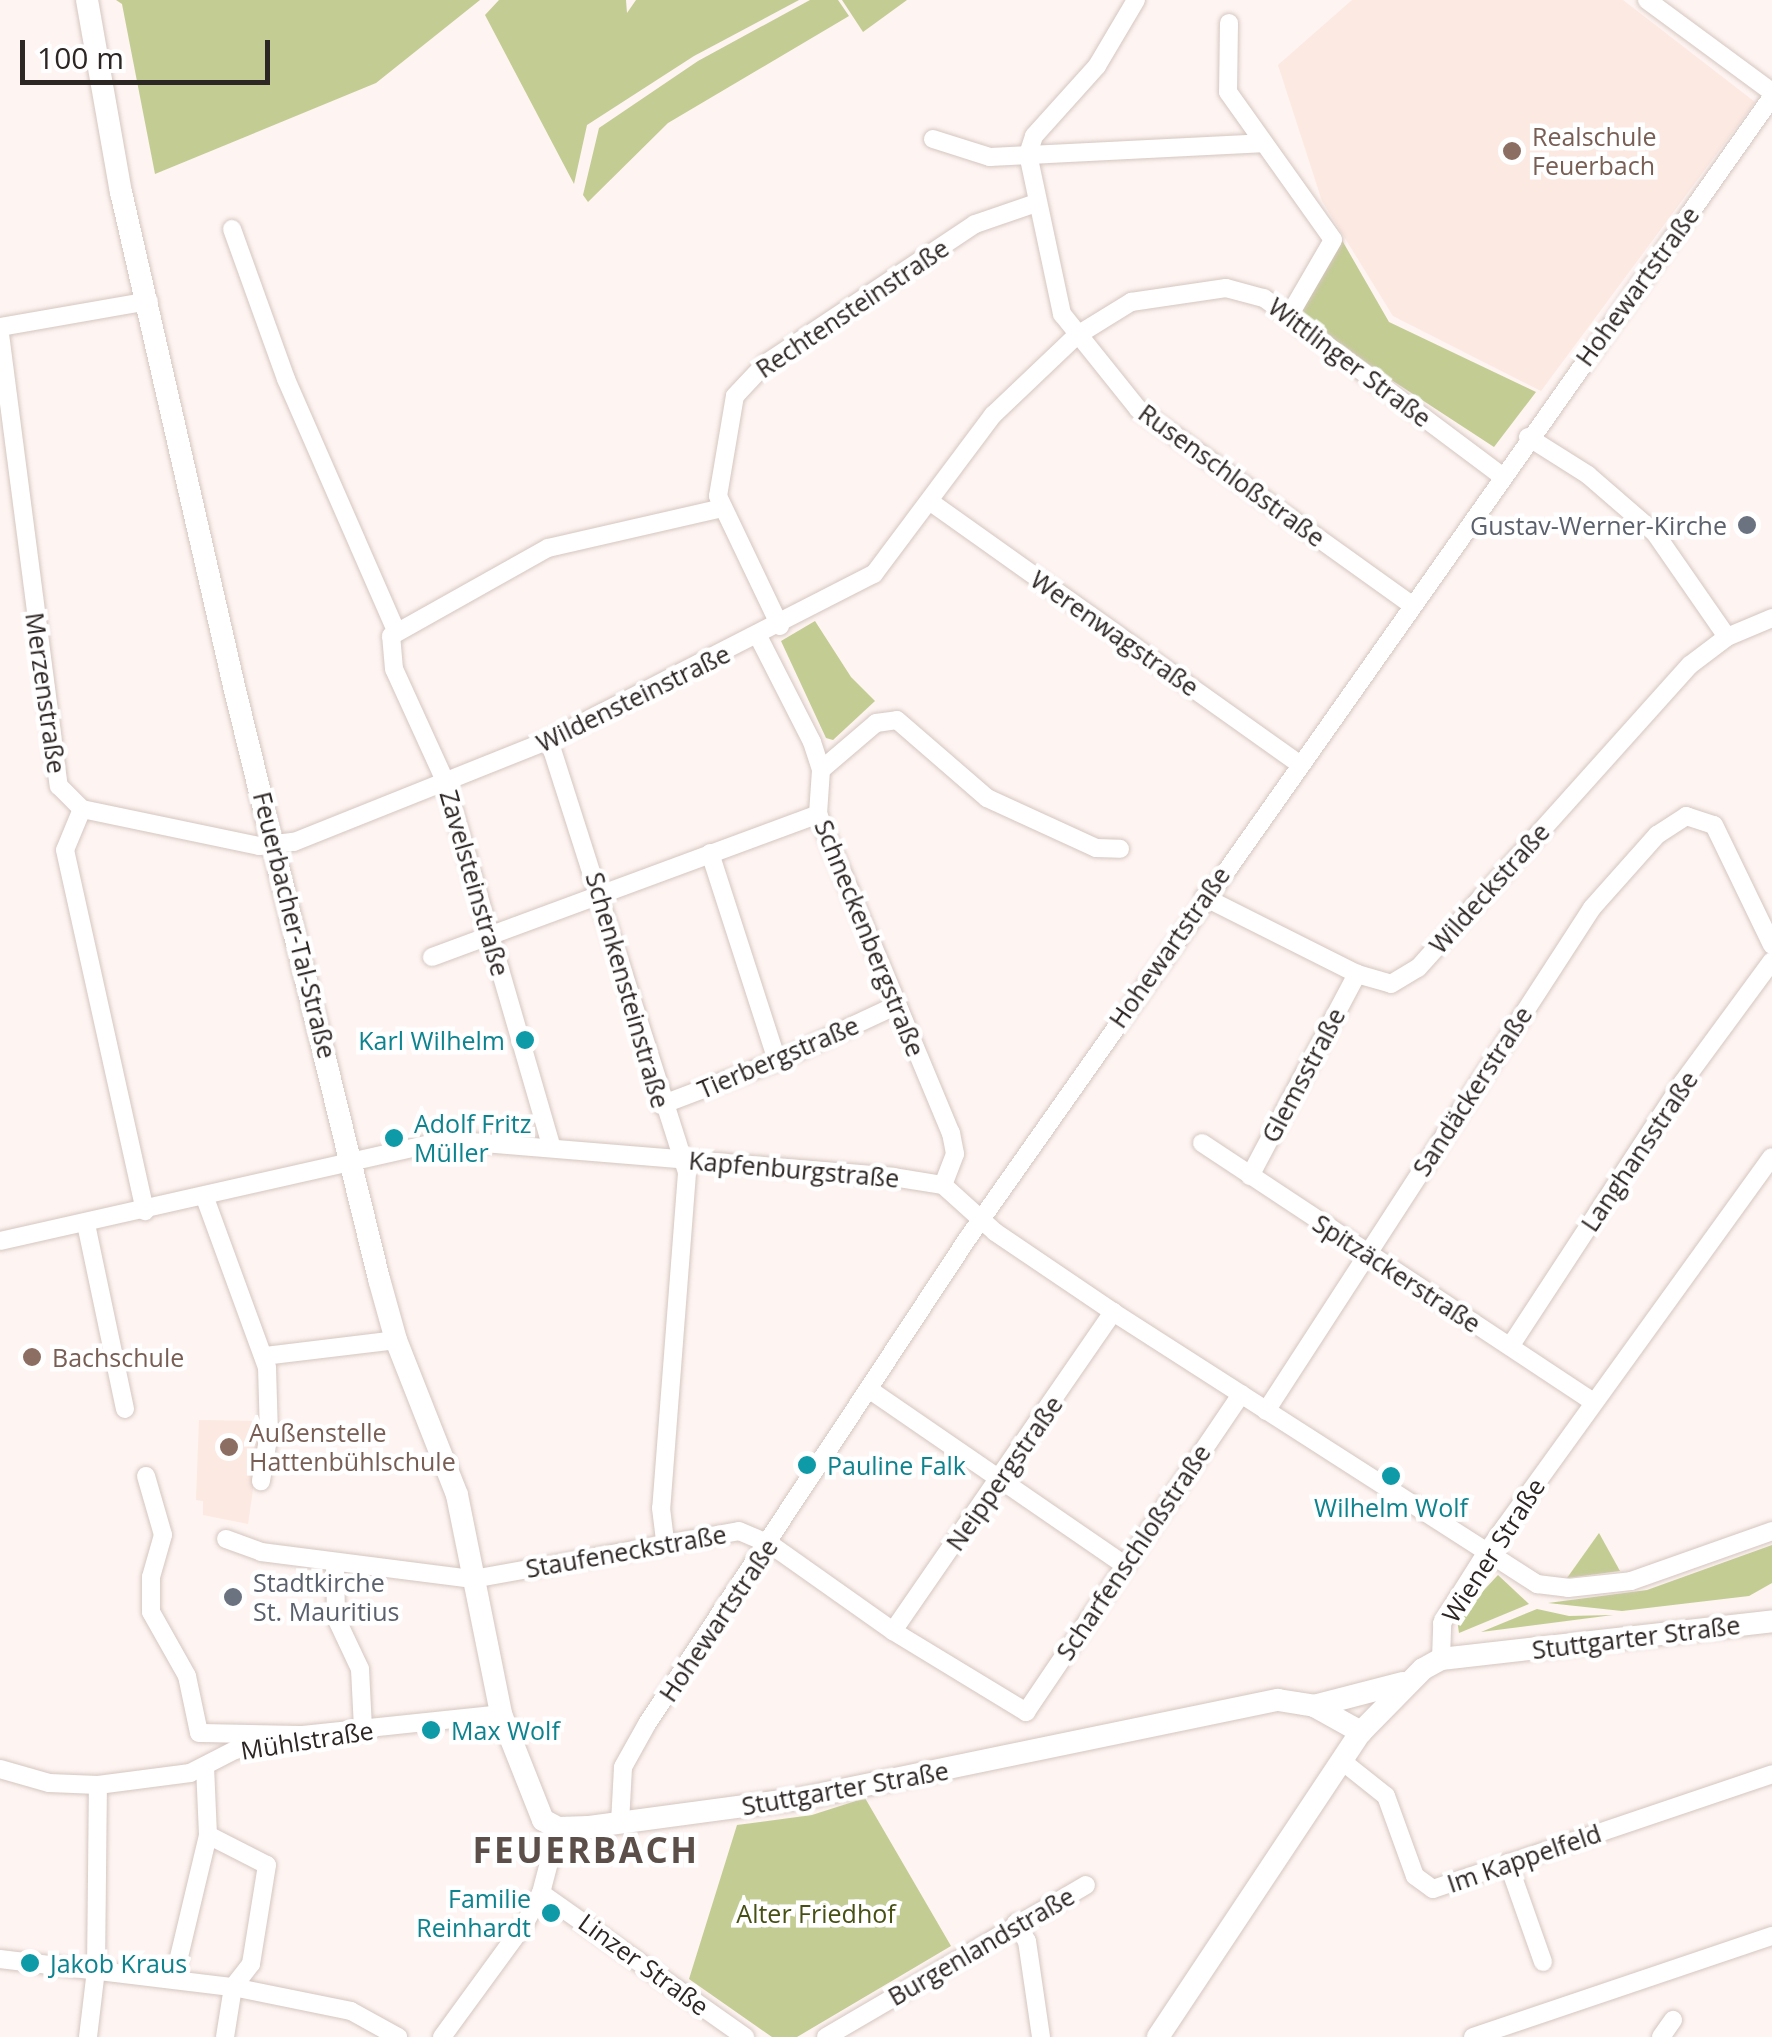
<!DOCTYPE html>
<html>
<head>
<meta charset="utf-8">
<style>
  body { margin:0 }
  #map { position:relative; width:1772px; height:2037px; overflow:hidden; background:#fef4f1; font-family:"Open Sans",sans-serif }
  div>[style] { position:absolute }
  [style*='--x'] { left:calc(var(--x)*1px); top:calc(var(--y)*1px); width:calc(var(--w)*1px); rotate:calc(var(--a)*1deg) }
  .built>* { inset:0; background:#fce9e2 }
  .green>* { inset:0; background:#c3cc93 }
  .roads { filter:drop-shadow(0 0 2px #d5c6c0) drop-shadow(0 0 2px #d5c6c0) }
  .minor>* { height:18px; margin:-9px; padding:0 9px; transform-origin:9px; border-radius:9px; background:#fff }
  .major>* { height:22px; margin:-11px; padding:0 11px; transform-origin:11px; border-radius:11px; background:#fff }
  .dots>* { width:28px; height:28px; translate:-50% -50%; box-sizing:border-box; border:5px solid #fff; border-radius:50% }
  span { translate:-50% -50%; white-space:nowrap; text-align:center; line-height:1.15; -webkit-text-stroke:9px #fff; paint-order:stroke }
  .education-label { font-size:25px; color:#785e54 }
  .left { translate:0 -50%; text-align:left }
  .street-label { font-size:25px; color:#2c2624 }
  .worship-label { font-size:25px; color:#5b616d }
  .right { translate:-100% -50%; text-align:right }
  .culture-label { font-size:25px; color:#0d838f }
  .park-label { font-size:25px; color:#484f14 }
  .district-label { font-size:35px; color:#5c4f4a; font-weight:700; letter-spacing:2.5px }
  .scale { position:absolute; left:20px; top:40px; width:250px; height:45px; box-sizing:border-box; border:5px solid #2c2624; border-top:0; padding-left:12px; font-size:30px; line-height:35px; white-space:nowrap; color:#2c2624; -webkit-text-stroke:8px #fff; paint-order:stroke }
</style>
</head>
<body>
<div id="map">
  <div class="built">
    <i style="clip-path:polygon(1352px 0,1623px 0,1755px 102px,1541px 391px,1393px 316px,1322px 201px,1278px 65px)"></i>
    <i style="clip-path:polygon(199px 1420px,263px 1421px,248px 1524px,203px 1515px,203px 1501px,196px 1500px)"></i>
  </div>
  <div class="green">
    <i style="clip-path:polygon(116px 0,480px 0,376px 83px,155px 174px,122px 4px)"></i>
    <i style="clip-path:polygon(499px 0,626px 0,627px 13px,636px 0,799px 0,694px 56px,587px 125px,574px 184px,485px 15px)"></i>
    <i style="clip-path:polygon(810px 0,838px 0,849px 16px,668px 123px,588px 202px,583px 195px,599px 128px,698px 61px)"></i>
    <i style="clip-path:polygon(842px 0,907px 0,863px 32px)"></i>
    <i style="clip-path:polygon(1339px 235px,1389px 322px,1536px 392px,1494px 447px,1295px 317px)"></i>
    <i style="clip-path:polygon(815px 621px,851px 677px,875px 701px,833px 740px,826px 738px,781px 641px)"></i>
    <i style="clip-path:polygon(1599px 1533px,1620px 1571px,1567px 1578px)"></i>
    <i style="clip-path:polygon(1772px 1545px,1772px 1583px,1749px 1596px,1622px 1611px,1548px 1603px,1647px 1590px)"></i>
    <i style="clip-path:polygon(1498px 1575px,1529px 1604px,1459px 1633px,1457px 1619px)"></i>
    <i style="clip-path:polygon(1537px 1609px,1569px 1616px,1613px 1615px,1481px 1632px)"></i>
    <i style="clip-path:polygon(865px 1798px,951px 1946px,797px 2037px,772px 2037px,689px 1979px,737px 1825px,812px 1815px)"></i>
  </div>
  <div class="roads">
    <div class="minor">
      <i style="--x:1136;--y:0;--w:77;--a:120.6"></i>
      <i style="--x:1097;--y:66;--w:94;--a:132"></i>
      <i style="--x:1034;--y:136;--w:19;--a:108"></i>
      <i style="--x:1028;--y:154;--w:164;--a:78"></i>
      <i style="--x:1062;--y:314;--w:122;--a:51.3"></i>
      <i style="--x:1138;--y:409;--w:335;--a:35.6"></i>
      <i style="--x:1647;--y:0;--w:155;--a:36.4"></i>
      <i style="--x:1229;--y:23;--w:69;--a:90.8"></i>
      <i style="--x:1228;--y:92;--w:181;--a:54.6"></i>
      <i style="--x:1333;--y:240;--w:88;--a:120.1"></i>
      <i style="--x:933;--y:139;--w:60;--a:17.5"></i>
      <i style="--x:990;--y:157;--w:272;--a:-2.9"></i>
      <i style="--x:232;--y:229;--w:159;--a:70.2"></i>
      <i style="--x:286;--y:379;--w:273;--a:66.4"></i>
      <i style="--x:0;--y:327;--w:151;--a:-9.9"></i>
      <i style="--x:0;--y:334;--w:456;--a:82.6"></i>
      <i style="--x:59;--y:786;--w:33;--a:45"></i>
      <i style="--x:82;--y:809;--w:181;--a:11.8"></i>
      <i style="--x:259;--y:846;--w:35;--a:-7"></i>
      <i style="--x:294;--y:842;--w:275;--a:-21.8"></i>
      <i style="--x:549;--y:740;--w:365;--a:-27.1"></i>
      <i style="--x:874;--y:574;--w:199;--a:-53.2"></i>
      <i style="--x:993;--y:415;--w:115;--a:-43.6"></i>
      <i style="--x:1076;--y:336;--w:65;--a:-31.7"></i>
      <i style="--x:1131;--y:302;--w:96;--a:-8.4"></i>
      <i style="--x:1226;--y:288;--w:39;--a:15"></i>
      <i style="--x:1264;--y:298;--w:296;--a:36.8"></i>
      <i style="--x:1528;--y:437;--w:71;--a:32.3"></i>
      <i style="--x:1588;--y:475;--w:89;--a:40.9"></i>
      <i style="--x:1655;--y:533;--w:126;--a:55.3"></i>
      <i style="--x:932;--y:503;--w:448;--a:35.4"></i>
      <i style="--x:780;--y:626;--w:144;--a:-115.5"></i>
      <i style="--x:718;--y:496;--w:101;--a:-80.4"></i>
      <i style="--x:735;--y:396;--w:44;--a:-46.8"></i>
      <i style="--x:765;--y:364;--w:252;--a:-33.7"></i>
      <i style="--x:975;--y:224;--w:65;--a:-19"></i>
      <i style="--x:758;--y:636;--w:119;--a:63"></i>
      <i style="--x:812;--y:742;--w:29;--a:72"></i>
      <i style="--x:821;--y:770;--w:44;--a:93.9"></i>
      <i style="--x:818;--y:814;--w:346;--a:67.4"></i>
      <i style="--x:951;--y:1133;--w:21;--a:79"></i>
      <i style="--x:955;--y:1154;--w:33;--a:111"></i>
      <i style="--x:549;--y:740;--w:454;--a:72.3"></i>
      <i style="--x:687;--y:1173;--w:336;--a:94.4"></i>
      <i style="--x:661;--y:1508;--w:34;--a:83"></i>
      <i style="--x:821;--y:770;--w:72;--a:-40.5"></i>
      <i style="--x:876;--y:723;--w:21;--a:-8"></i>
      <i style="--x:897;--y:720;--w:119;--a:40.9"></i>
      <i style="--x:987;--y:798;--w:120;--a:24.6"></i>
      <i style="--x:1096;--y:848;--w:24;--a:2"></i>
      <i style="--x:82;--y:809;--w:44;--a:112.5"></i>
      <i style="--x:65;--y:850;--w:370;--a:77.5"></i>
      <i style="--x:710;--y:853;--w:219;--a:72.1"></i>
      <i style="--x:1204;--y:897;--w:171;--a:26.7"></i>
      <i style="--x:1357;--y:974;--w:35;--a:16"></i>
      <i style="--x:1391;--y:984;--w:31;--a:-31"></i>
      <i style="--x:1418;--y:968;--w:407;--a:-48.1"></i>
      <i style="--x:1690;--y:665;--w:46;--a:-37.1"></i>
      <i style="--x:1727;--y:637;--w:49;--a:-22.9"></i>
      <i style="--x:432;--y:957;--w:412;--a:-20.3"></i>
      <i style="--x:661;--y:1105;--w:124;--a:-20.8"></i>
      <i style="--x:777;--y:1061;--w:130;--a:-25"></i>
      <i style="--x:1202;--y:1143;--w:469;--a:33.5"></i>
      <i style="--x:551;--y:1145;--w:377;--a:-106.2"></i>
      <i style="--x:446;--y:783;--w:125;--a:-114.5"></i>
      <i style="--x:394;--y:669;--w:33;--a:-95"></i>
      <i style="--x:391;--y:636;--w:180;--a:-29.3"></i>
      <i style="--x:548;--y:548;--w:179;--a:-12.9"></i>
      <i style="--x:1250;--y:1176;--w:229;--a:-62.1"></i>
      <i style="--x:205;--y:1198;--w:180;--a:69.9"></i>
      <i style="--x:267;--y:1367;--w:66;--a:88.3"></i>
      <i style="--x:269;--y:1433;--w:49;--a:99.5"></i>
      <i style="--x:86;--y:1224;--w:189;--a:78.1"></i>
      <i style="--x:0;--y:1241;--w:458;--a:-12.7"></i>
      <i style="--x:447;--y:1140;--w:448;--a:4.7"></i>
      <i style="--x:893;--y:1177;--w:51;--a:9.1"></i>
      <i style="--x:943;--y:1185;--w:70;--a:42.1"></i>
      <i style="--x:995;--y:1232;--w:143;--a:34.1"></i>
      <i style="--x:1113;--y:1312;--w:504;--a:32.68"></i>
      <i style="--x:1537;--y:1584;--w:31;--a:7"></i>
      <i style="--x:1568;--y:1588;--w:63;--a:-6.3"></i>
      <i style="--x:1631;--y:1581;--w:150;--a:-19.5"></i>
      <i style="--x:1511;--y:1345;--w:314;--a:-56.8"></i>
      <i style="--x:1683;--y:1082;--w:150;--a:-53.7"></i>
      <i style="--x:264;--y:1356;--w:133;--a:-6.9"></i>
      <i style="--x:870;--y:1390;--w:307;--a:34.5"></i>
      <i style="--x:1266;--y:1411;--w:599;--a:-57.05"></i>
      <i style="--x:1592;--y:908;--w:98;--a:-48.3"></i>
      <i style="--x:1657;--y:835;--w:35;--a:-33"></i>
      <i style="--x:1686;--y:816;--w:29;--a:18"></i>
      <i style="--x:1714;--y:825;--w:133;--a:64.2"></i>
      <i style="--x:146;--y:1476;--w:61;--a:73.9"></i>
      <i style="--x:163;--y:1535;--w:44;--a:105.9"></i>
      <i style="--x:151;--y:1577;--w:35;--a:90"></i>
      <i style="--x:151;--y:1612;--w:73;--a:60.6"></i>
      <i style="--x:187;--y:1676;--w:58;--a:78.1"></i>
      <i style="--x:199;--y:1733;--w:103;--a:1.1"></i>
      <i style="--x:226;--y:1539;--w:37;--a:20"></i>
      <i style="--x:261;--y:1552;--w:214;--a:7.3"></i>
      <i style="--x:473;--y:1579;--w:270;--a:-10.2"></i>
      <i style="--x:739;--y:1531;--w:34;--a:23"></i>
      <i style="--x:770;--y:1544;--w:151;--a:35.3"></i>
      <i style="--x:893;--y:1631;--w:156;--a:31.3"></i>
      <i style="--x:1026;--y:1712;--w:384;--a:-55.9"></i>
      <i style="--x:335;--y:1564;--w:54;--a:88.9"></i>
      <i style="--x:336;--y:1618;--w:56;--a:64.8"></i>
      <i style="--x:360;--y:1669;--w:60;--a:87.1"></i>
      <i style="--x:893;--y:1631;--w:388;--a:-55.4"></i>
      <i style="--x:1441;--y:1659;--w:36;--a:-88"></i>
      <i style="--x:1442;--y:1623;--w:83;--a:-57.8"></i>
      <i style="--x:1486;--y:1553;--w:488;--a:-54.2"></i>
      <i style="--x:1342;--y:1761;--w:56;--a:38.5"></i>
      <i style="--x:1386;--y:1796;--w:85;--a:70.1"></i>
      <i style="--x:1415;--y:1876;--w:22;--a:36"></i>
      <i style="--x:1433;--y:1889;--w:358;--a:-18.7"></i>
      <i style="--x:0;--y:1769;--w:51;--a:15.9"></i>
      <i style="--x:49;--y:1783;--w:49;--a:2.3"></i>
      <i style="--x:98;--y:1785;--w:93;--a:-7.4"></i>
      <i style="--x:190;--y:1773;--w:51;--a:-27.1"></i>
      <i style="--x:235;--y:1750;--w:69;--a:-12.6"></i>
      <i style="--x:302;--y:1735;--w:200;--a:-6"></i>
      <i style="--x:620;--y:1823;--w:56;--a:-86.9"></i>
      <i style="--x:623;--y:1767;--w:49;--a:-60.8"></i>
      <i style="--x:647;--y:1724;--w:582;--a:-56.56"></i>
      <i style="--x:968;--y:1238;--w:1396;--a:-54.83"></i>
      <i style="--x:208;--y:1835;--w:66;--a:27"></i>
      <i style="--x:267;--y:1865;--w:100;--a:99.2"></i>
      <i style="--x:251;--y:1964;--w:29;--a:128"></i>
      <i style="--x:1508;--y:1863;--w:105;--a:70.5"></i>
      <i style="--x:541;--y:1893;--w:250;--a:35.2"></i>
      <i style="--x:1016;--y:1923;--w:21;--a:59"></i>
      <i style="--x:1027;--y:1941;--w:97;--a:81.7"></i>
      <i style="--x:0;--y:1959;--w:235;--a:6.9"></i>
      <i style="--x:233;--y:1987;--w:120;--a:11.5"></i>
      <i style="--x:351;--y:2011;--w:54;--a:29"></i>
      <i style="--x:174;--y:1978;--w:147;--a:-76.6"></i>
      <i style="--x:208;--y:1835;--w:68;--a:-92.5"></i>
      <i style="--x:88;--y:2037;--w:67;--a:-83.2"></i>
      <i style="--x:96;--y:1970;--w:185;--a:-89.4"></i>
      <i style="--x:225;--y:2037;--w:51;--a:-80.9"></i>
      <i style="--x:442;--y:2037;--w:141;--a:-53.9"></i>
      <i style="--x:525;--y:1923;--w:34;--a:-62"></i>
      <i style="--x:541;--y:1893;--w:67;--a:-75.3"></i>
      <i style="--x:826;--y:2037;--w:301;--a:-30.3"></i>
      <i style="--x:1473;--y:2037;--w:316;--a:-18.7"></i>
      <i style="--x:1661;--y:2037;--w:21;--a:-55"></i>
    </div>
    <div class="major">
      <i style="--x:87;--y:0;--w:195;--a:80"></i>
      <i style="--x:121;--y:192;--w:503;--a:77.12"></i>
      <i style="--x:233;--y:682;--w:615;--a:76.26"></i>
      <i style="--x:379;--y:1279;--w:63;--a:74.4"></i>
      <i style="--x:396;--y:1340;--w:167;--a:68.5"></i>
      <i style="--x:457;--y:1495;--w:223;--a:78.6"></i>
      <i style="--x:501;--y:1714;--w:114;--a:68.4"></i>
      <i style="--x:543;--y:1820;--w:17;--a:28"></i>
      <i style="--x:558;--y:1828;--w:31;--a:-2"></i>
      <i style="--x:589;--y:1827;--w:216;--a:-7.7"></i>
      <i style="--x:803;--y:1798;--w:485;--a:-11.7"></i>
      <i style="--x:1278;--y:1700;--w:36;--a:9"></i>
      <i style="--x:1314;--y:1706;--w:54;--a:29"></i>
      <i style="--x:1314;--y:1706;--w:92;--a:-14.5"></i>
      <i style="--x:1158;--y:2037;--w:366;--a:-56.4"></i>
      <i style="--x:1361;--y:1732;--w:88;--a:-45.5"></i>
      <i style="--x:1423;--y:1669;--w:21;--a:-29"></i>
      <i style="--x:1441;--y:1659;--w:333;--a:-6.5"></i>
    </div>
  </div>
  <div class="dots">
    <i style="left:1512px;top:151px;background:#8d6e63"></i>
    <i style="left:1747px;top:525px;background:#6b7280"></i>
    <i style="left:525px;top:1040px;background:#0f9aa8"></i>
    <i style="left:394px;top:1138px;background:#0f9aa8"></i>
    <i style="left:32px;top:1357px;background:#8d6e63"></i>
    <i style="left:229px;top:1447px;background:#8d6e63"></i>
    <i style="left:807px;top:1465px;background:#0f9aa8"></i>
    <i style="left:1391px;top:1476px;background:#0f9aa8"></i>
    <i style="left:233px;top:1597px;background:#6b7280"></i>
    <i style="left:431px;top:1730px;background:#0f9aa8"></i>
    <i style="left:551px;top:1913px;background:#0f9aa8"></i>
    <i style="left:30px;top:1963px;background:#0f9aa8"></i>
  </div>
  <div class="education-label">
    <span class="left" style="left:1532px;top:151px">Realschule<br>Feuerbach</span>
    <span class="left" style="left:52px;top:1357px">Bachschule</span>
    <span class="left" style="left:249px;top:1447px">Außenstelle<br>Hattenbühlschule</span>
  </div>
  <div class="street-label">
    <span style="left:1637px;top:286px;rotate:-54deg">Hohewartstraße</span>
    <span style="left:852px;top:308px;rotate:-34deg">Rechtensteinstraße</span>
    <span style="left:1350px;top:362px;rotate:37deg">Wittlinger Straße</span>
    <span style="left:1232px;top:475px;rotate:36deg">Rusenschloßstraße</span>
    <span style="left:1115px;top:633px;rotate:35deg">Werenwagstraße</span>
    <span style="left:46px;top:693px;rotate:82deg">Merzenstraße</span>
    <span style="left:633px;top:698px;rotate:-26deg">Wildensteinstraße</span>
    <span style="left:475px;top:883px;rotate:74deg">Zavelsteinstraße</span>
    <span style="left:1489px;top:888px;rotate:-48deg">Wildeckstraße</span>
    <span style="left:295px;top:925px;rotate:76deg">Feuerbacher-Tal-Straße</span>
    <span style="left:870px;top:938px;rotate:68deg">Schneckenbergstraße</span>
    <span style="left:1169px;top:947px;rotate:-55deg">Hohewartstraße</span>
    <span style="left:628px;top:990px;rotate:74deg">Schenkensteinstraße</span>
    <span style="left:778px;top:1057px;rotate:-23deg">Tierbergstraße</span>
    <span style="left:1303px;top:1075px;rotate:-62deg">Glemsstraße</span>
    <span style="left:1472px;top:1091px;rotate:-57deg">Sandäckerstraße</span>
    <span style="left:1639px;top:1151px;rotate:-56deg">Langhansstraße</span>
    <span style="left:794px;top:1169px;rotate:5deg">Kapfenburgstraße</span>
    <span style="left:1397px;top:1273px;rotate:33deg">Spitzäckerstraße</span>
    <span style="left:1004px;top:1473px;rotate:-55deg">Neippergstraße</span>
    <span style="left:1493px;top:1550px;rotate:-57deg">Wiener Straße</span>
    <span style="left:626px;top:1551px;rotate:-10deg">Staufeneckstraße</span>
    <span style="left:1133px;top:1552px;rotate:-56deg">Scharfenschloßstraße</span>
    <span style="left:718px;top:1620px;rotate:-56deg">Hohewartstraße</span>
    <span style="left:1636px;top:1637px;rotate:-7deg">Stuttgarter Straße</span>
    <span style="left:307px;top:1740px;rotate:-9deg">Mühlstraße</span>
    <span style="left:845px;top:1788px;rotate:-10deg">Stuttgarter Straße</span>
    <span style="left:1524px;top:1858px;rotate:-19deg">Im Kappelfeld</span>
    <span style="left:981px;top:1946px;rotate:-30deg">Burgenlandstraße</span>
    <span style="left:644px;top:1964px;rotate:36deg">Linzer Straße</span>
  </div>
  <div class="worship-label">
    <span class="right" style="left:1727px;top:525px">Gustav-Werner-Kirche</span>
    <span class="left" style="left:253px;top:1597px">Stadtkirche<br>St. Mauritius</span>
  </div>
  <div class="culture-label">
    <span class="right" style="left:505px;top:1040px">Karl Wilhelm</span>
    <span class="left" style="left:414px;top:1138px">Adolf Fritz<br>Müller</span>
    <span class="left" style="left:827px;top:1465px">Pauline Falk</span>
    <span style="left:1391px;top:1507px">Wilhelm Wolf</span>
    <span class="left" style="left:451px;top:1730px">Max Wolf</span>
    <span class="right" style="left:531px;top:1913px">Familie<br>Reinhardt</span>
    <span class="left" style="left:50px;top:1963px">Jakob Kraus</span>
  </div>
  <div class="park-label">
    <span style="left:816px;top:1913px">Alter Friedhof</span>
  </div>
  <div class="district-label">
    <span style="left:586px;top:1850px">FEUERBACH</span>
  </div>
  <div class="scale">100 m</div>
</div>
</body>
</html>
